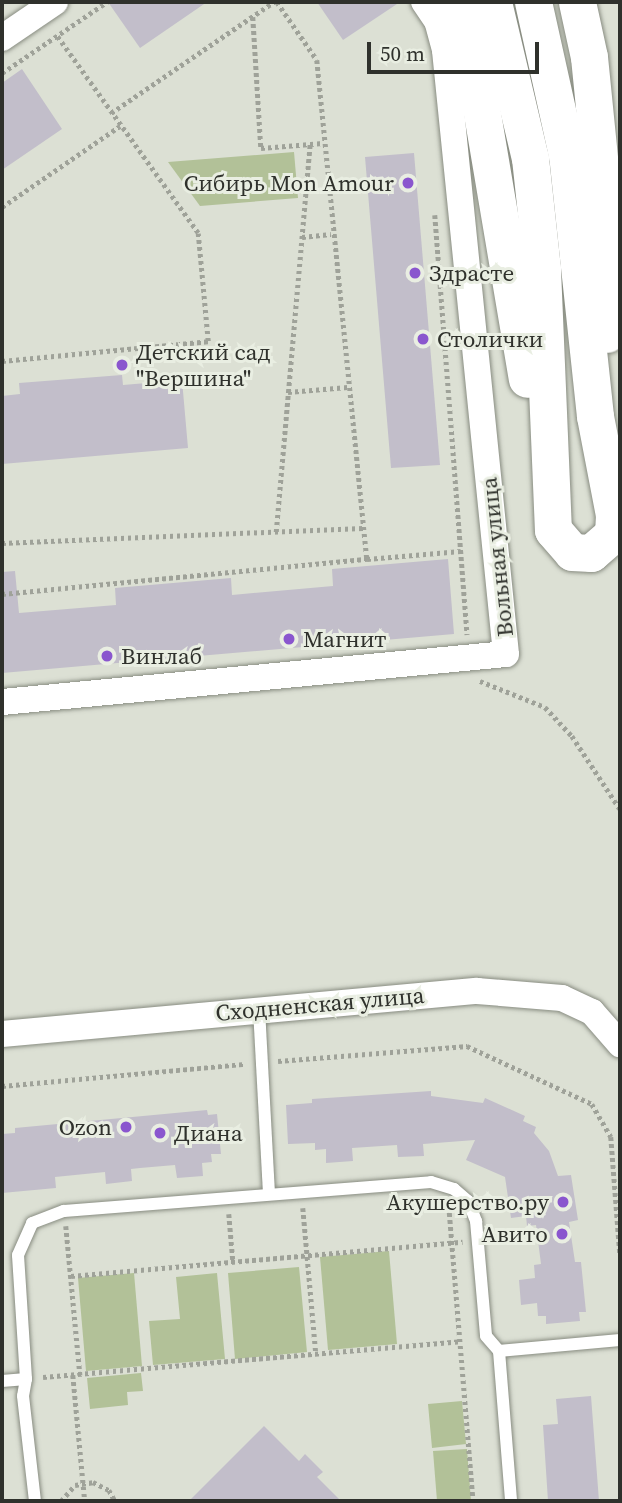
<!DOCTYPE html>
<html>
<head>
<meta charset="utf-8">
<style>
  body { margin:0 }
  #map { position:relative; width:622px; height:1503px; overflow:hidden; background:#dce0d4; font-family:"Source Serif 4",serif }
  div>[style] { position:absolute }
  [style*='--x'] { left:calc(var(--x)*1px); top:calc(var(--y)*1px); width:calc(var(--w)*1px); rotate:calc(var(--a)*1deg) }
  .green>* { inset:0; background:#b2c198 }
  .building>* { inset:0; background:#c2beca }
  .path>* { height:4.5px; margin-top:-2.25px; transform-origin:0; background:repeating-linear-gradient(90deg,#9fa299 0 3.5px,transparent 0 7px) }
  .roads { filter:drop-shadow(0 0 2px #888c81) drop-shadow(0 0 2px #888c81) }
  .lane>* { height:12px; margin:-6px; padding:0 6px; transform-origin:6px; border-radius:6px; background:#fff }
  .street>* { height:26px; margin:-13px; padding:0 13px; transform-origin:13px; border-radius:13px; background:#fff }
  .secondary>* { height:37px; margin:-18.5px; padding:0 18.5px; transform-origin:18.5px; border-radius:18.5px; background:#fff }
  .dots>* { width:19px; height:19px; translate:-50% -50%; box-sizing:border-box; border:4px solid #e9eee2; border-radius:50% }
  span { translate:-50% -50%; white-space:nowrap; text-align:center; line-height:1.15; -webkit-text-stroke:6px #e9eee2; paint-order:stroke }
  .poi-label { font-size:23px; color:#2f312c }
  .right { translate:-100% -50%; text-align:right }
  .left { translate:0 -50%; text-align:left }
  .street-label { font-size:23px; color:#2f312c }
  .frame { position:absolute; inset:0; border:4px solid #2f312c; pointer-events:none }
  .scale { position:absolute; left:367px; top:42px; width:172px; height:32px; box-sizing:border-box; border:4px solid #2f312c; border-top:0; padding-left:9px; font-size:21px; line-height:24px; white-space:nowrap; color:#2f312c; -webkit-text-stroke:5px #e9eee2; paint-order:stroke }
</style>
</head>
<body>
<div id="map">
  <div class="green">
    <i style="clip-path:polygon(294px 152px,298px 198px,200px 206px,168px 162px)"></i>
    <i style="clip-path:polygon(389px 1251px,397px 1344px,328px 1350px,320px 1257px)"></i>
    <i style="clip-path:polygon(299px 1267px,307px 1352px,235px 1359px,228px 1273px)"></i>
    <i style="clip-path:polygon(134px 1273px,142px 1366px,86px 1371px,78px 1278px)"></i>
    <i style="clip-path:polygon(217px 1273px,225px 1359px,153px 1365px,149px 1321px,180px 1319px,176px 1277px)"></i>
    <i style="clip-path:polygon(141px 1373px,143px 1391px,127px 1392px,128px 1405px,90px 1409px,87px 1378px)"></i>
    <i style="clip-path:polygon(462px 1401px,466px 1444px,432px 1448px,428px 1404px)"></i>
    <i style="clip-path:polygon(467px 1449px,471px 1501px,437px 1501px,433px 1451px)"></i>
  </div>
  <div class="building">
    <i style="clip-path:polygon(108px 2px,207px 2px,140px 48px)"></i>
    <i style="clip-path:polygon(317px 2px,400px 2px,343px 40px)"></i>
    <i style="clip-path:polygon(22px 69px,62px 129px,2px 170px,2px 83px)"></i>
    <i style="clip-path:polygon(414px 153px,440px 465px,391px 468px,365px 157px)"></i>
    <i style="clip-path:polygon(122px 375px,123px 385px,182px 380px,188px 448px,2px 464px,2px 396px,20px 394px,19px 383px)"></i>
    <i style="clip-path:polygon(448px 559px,454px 634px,2px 673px,2px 572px,15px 571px,19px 613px,116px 605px,115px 588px,231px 578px,232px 595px,333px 586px,332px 569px)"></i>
    <i style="clip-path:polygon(431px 1091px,431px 1096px,483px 1103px,485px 1098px,525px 1116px,523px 1121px,536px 1127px,534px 1133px,549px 1151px,558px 1176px,571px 1175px,578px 1220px,569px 1222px,575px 1262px,581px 1262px,586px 1312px,579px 1312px,580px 1321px,546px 1324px,546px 1316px,538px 1316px,537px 1303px,521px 1305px,519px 1280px,535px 1278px,534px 1265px,541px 1264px,536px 1225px,527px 1226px,526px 1216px,511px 1218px,505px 1177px,466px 1160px,475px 1140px,423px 1144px,424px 1156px,398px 1157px,397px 1145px,352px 1148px,353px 1161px,326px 1163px,326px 1149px,315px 1150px,315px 1143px,288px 1144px,286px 1105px,312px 1103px,312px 1099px)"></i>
    <i style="clip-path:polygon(207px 1110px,208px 1115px,217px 1114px,221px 1154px,211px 1154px,212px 1162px,202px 1163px,203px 1176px,177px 1178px,175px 1165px,140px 1168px,131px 1169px,132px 1181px,106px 1184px,105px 1172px,55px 1177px,56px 1188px,2px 1193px,2px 1134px,15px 1133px,15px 1128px)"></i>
    <i style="clip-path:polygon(591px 1396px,599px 1501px,548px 1501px,543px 1425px,558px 1424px,556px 1399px)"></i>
    <i style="clip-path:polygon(264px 1426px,299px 1461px,305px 1454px,323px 1472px,317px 1477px,341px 1501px,189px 1501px)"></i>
  </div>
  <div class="path">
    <i style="--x:277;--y:2;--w:70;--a:55.4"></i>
    <i style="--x:317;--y:60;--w:501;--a:84.28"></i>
    <i style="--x:367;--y:559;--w:94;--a:-4.9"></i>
    <i style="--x:253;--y:17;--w:131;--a:86.5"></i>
    <i style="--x:261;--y:148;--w:62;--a:-4.6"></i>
    <i style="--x:2;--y:73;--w:127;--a:-34.1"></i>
    <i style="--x:111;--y:113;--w:197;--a:-34.3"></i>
    <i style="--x:2;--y:207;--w:143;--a:-34.5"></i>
    <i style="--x:435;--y:215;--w:421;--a:85.6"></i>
    <i style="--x:302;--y:237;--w:29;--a:-6"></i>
    <i style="--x:2;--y:361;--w:207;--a:-5.5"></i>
    <i style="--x:208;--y:341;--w:108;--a:-95.3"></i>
    <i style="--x:198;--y:233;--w:242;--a:-125.6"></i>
    <i style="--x:288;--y:392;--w:60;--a:-4.8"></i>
    <i style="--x:276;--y:532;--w:389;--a:-85"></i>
    <i style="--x:2;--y:543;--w:361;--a:-2.4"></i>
    <i style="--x:2;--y:594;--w:367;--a:-5.5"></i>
    <i style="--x:480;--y:681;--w:70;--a:21.8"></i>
    <i style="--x:545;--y:707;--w:40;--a:47"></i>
    <i style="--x:572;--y:736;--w:87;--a:56.7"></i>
    <i style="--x:278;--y:1061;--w:190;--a:-4.5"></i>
    <i style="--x:467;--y:1046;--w:138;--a:24.9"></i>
    <i style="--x:592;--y:1104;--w:38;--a:60"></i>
    <i style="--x:611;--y:1137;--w:116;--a:85.6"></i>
    <i style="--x:2;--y:1086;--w:244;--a:-5.2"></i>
    <i style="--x:449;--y:1206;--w:296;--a:85.3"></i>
    <i style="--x:303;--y:1208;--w:147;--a:84.9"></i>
    <i style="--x:229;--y:1214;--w:47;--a:85.1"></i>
    <i style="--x:66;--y:1226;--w:150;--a:84.6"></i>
    <i style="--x:71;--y:1276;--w:393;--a:-5"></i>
    <i style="--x:73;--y:1375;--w:127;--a:84.6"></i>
    <i style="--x:43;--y:1377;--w:419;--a:-4.9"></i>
    <i style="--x:61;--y:1501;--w:21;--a:-49"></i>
    <i style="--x:75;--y:1485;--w:18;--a:-9"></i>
    <i style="--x:93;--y:1482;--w:18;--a:27"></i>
    <i style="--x:109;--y:1490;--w:13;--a:61"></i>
  </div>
  <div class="roads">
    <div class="lane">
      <i style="--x:259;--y:1009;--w:184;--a:86.9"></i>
      <i style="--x:499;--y:1351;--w:121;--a:-5.2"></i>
      <i style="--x:26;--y:1379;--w:17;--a:100"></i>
      <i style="--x:23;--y:1396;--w:106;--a:83.5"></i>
      <i style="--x:2;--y:1381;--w:24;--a:-5"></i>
      <i style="--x:26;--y:1379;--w:124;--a:-93.7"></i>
      <i style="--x:18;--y:1255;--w:35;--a:-66"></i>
      <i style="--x:32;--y:1223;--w:34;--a:-21"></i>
      <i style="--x:64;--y:1211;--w:368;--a:-4.5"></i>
      <i style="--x:431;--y:1182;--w:24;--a:17"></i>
      <i style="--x:454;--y:1189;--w:18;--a:41"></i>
      <i style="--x:468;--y:1201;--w:22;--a:68"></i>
      <i style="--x:476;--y:1221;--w:115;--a:85"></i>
      <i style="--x:486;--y:1336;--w:20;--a:49"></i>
      <i style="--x:499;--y:1351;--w:150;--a:85.4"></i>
    </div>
    <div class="street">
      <i style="--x:2;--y:38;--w:64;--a:-34.2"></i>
      <i style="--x:2;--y:702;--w:506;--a:-5.44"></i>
      <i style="--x:506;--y:654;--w:607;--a:-95.77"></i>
      <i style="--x:445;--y:50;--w:30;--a:-105"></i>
      <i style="--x:437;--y:21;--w:23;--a:-124"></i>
      <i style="--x:2;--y:1034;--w:477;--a:-5.2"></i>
      <i style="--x:477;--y:991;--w:85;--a:4.7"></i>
      <i style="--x:562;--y:998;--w:33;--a:25"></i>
      <i style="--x:592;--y:1012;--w:43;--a:48.8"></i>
    </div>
    <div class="secondary">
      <i style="--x:456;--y:2;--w:73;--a:74.8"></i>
      <i style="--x:475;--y:72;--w:311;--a:80.4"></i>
      <i style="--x:493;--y:2;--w:160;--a:76.7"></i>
      <i style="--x:530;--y:158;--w:112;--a:83.8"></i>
      <i style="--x:542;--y:269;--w:261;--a:87.6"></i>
      <i style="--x:553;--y:530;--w:29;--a:49"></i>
      <i style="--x:572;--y:552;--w:19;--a:3"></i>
      <i style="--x:591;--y:553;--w:29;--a:-41"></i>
      <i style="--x:613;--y:534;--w:19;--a:-87"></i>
      <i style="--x:614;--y:515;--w:101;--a:-100.9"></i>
      <i style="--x:595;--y:416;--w:262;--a:-96.1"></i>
      <i style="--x:567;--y:155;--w:157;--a:-102.5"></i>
      <i style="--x:577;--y:2;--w:56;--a:77.7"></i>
      <i style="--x:589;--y:57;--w:112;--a:84.3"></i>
      <i style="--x:600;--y:168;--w:166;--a:87.6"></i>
    </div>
  </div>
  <div class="dots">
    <i style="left:408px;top:183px;background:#8a56ce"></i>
    <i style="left:415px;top:273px;background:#8a56ce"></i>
    <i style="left:423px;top:339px;background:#8a56ce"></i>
    <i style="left:122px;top:365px;background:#8a56ce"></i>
    <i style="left:289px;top:639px;background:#8a56ce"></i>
    <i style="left:107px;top:656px;background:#8a56ce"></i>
    <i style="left:126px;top:1127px;background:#8a56ce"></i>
    <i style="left:160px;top:1133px;background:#8a56ce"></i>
    <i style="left:563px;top:1202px;background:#8a56ce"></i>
    <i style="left:562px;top:1234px;background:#8a56ce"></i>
  </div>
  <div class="poi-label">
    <span class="right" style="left:394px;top:183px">Сибирь Mon Amour</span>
    <span class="left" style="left:429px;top:273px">Здрасте</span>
    <span class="left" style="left:437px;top:339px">Столички</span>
    <span class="left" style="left:136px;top:365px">Детский сад<br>"Вершина"</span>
    <span class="left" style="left:303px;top:639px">Магнит</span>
    <span class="left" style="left:121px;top:656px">Винлаб</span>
    <span class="right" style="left:112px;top:1127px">Ozon</span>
    <span class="left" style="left:174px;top:1133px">Диана</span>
    <span class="right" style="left:549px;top:1202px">Акушерство.ру</span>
    <span class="right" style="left:548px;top:1234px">Авито</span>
  </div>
  <div class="street-label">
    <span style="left:497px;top:557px;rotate:-96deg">Вольная улица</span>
    <span style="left:320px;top:1004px;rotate:-5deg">Сходненская улица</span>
  </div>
  <div class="frame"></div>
  <div class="scale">50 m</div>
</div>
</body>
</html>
